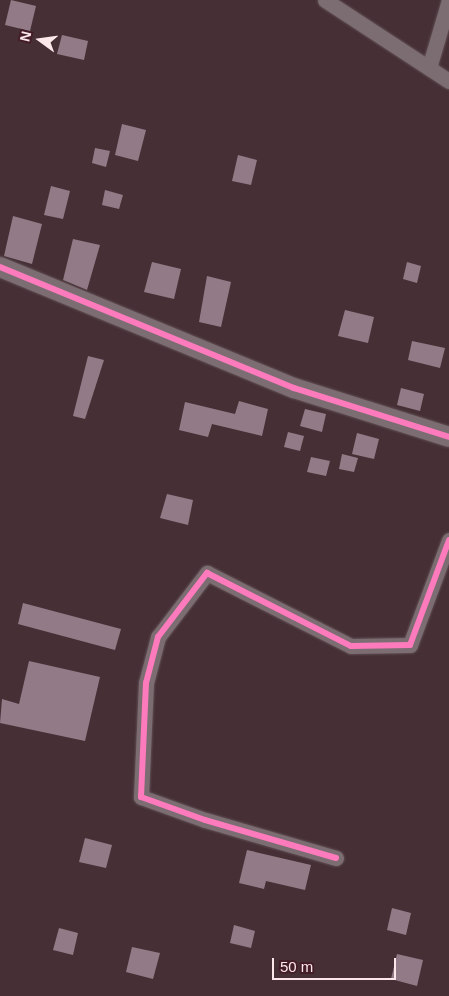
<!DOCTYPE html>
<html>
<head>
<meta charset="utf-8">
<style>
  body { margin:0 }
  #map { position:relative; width:449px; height:996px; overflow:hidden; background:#463036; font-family:Helvetica,sans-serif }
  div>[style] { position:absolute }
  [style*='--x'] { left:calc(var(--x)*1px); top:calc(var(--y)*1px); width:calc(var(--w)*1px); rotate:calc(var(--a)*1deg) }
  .building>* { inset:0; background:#927b86 }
  .roads { filter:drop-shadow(0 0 1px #614f54) drop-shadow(0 0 1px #614f54) }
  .minor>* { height:15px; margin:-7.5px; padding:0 7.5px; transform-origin:7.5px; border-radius:7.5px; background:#7c6d72 }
  .tertiary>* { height:20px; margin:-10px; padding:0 10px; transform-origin:10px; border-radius:10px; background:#7c6d72 }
  .cycleway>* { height:6px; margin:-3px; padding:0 3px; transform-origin:3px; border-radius:3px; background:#fd7abc }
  span { translate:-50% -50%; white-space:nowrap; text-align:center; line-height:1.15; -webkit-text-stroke:5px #441d28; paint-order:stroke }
  .north { position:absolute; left:15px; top:15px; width:50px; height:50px; -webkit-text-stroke:4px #441d28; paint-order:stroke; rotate:284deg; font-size:14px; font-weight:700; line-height:20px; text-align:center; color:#fce7eb }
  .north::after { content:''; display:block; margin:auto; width:18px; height:22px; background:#fce7eb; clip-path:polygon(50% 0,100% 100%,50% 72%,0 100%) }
  .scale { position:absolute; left:272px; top:958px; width:124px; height:22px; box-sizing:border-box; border:2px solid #fce7eb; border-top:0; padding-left:6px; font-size:15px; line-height:18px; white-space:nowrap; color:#fce7eb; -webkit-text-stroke:4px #441d28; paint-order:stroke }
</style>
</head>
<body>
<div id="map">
  <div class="building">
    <i style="clip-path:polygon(11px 0,36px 6px,30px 31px,5px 25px)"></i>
    <i style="clip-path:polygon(62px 35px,88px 41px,84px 60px,57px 54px)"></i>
    <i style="clip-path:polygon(122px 124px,146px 130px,138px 161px,115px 155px)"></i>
    <i style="clip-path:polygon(95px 148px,110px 151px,106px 167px,92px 163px)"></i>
    <i style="clip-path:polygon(238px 155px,257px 160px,251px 185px,232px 181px)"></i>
    <i style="clip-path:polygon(51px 186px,70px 191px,63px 219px,44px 215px)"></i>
    <i style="clip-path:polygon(105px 190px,123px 195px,119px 209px,102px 205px)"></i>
    <i style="clip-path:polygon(13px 216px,42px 224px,32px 264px,4px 256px)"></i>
    <i style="clip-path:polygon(73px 239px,100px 245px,87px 290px,63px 280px)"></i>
    <i style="clip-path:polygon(152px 262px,181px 269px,174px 299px,144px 292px)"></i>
    <i style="clip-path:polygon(407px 262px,421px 266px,417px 283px,403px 279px)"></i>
    <i style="clip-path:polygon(207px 276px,231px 282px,221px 327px,199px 322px)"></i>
    <i style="clip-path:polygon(345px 310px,374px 317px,368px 343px,338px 336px)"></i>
    <i style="clip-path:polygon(412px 341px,445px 348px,440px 368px,408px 360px)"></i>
    <i style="clip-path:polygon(88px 356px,104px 360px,85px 419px,73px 416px)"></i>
    <i style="clip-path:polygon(401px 388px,424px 394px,420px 411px,397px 405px)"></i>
    <i style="clip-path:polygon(239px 401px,268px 409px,262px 436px,212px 424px,208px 437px,179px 430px,185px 402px,235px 414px)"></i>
    <i style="clip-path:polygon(305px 409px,326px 414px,322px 432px,300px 426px)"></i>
    <i style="clip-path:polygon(288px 432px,304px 436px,300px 451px,284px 447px)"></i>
    <i style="clip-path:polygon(357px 433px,379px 439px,374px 459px,352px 454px)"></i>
    <i style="clip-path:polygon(342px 454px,358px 458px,354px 472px,339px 469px)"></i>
    <i style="clip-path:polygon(311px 457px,330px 461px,326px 476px,307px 472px)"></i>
    <i style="clip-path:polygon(167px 494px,193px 500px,188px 525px,160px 518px)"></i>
    <i style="clip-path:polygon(23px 603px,121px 629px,115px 650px,18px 624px)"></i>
    <i style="clip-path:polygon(29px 661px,100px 677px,85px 741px,0 723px,2px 699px,19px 704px)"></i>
    <i style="clip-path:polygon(85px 838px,112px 845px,106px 868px,79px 862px)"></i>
    <i style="clip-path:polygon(247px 850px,311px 865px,305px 890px,266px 881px,264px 889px,239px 883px)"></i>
    <i style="clip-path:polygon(392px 908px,411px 913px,406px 935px,387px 930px)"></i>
    <i style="clip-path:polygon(234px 925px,255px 931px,251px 948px,230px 943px)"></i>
    <i style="clip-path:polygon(59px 928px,78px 933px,73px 955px,53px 950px)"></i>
    <i style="clip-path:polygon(132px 947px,160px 953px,153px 979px,126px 972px)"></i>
    <i style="clip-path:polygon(397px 954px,423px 960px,417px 986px,391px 979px)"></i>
  </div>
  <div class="roads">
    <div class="minor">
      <i style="--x:325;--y:0;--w:148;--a:33.2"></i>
      <i style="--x:429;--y:68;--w:71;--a:-73.6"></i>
      <i style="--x:336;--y:858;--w:136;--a:-163.8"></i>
      <i style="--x:205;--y:820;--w:68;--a:-160.2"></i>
      <i style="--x:141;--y:797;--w:114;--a:-87.5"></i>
      <i style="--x:146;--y:683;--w:48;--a:-75.4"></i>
      <i style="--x:158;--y:637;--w:81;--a:-52.6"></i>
      <i style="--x:207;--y:573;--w:161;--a:26.9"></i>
      <i style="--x:351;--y:646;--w:59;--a:-1"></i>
      <i style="--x:410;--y:645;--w:112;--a:-69.6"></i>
    </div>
    <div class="tertiary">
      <i style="--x:0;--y:267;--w:318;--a:22.4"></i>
      <i style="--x:294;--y:388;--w:163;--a:17.5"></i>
    </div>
  </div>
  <div class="cycleway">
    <i style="--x:0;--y:267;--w:318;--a:22.4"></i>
    <i style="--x:294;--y:388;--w:163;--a:17.5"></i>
    <i style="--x:336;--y:858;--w:136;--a:-163.8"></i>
    <i style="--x:205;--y:820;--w:68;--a:-160.2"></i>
    <i style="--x:141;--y:797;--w:114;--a:-87.5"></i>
    <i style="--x:146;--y:683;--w:48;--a:-75.4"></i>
    <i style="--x:158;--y:637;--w:81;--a:-52.6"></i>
    <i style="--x:207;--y:573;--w:161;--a:26.9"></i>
    <i style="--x:351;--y:646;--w:59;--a:-1"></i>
    <i style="--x:410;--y:645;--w:112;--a:-69.6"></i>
  </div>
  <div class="north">N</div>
  <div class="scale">50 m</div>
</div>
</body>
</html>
